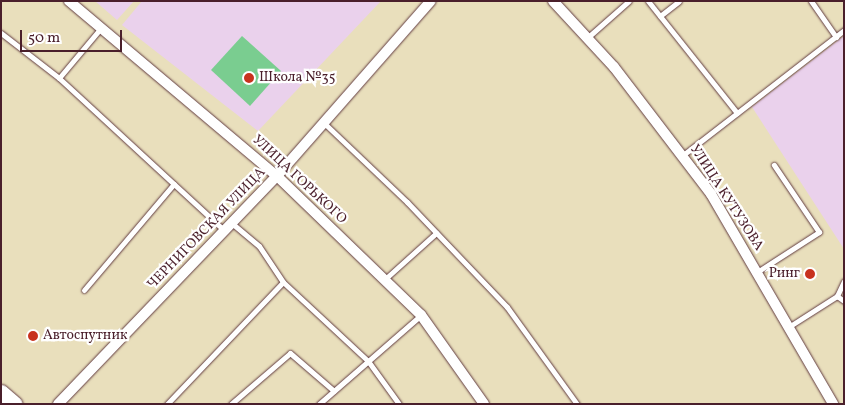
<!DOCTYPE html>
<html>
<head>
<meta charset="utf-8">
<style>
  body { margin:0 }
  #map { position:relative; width:845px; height:405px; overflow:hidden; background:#e9dfbc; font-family:Vollkorn,serif }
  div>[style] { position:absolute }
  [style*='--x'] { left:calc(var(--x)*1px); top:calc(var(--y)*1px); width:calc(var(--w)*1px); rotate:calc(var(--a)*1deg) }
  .built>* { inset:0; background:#ead1ec }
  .green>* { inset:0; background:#7acd90 }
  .roads { filter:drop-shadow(0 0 1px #623c41) drop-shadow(0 0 1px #623c41) }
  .lane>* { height:5px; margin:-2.5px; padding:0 2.5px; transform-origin:2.5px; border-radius:2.5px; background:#fff }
  .street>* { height:10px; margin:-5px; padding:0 5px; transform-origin:5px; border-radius:5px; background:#fff }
  .secondary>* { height:15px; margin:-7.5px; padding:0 7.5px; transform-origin:7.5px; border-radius:7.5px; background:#fff }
  .dots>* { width:14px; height:14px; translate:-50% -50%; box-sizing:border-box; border:2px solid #fff; border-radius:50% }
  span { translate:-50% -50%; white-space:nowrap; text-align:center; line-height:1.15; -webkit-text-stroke:4.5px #fff; paint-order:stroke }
  .poi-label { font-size:14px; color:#4a1f2b }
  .left { translate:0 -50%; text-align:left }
  .right { translate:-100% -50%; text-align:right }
  .street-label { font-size:14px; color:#4a1f2b }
  .frame { position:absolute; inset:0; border:2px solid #4a1f2b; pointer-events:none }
  .scale { position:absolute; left:20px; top:30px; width:102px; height:22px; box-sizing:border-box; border:2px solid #4a1f2b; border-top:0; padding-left:6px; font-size:15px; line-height:18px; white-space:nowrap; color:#4a1f2b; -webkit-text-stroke:4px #fff; paint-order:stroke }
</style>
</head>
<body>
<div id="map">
  <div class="built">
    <i style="clip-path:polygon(95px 1px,134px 1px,117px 20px)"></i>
    <i style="clip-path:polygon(142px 1px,381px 1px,258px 131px,122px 25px)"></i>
    <i style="clip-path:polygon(844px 36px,844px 249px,752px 107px)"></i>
  </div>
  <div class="green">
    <i style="clip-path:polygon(242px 36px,281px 71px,250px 106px,211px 70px)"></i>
  </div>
  <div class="roads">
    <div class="lane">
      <i style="--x:648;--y:1;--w:143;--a:51.5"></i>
      <i style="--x:811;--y:1;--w:44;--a:55.2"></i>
      <i style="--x:660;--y:16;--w:24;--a:-38"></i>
      <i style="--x:1;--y:33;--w:73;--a:37.8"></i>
      <i style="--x:59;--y:78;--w:224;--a:42.7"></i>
      <i style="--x:587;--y:38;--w:56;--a:-41.4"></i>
      <i style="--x:59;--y:78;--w:65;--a:-50"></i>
      <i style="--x:324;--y:123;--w:115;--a:43.6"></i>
      <i style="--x:407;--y:202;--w:145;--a:46.4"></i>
      <i style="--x:507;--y:307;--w:120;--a:54.2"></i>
      <i style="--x:683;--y:155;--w:204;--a:-37.8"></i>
      <i style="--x:757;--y:272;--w:74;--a:-32.8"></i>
      <i style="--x:819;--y:232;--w:81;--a:-123.9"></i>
      <i style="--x:385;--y:279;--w:69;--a:-42"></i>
      <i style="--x:844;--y:281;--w:17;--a:115"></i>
      <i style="--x:837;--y:296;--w:9;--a:36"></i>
      <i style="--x:283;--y:282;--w:116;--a:42.9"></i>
      <i style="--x:368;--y:361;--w:53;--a:54.2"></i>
      <i style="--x:84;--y:290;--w:139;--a:-49.7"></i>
      <i style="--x:790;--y:326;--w:56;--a:-32.6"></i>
      <i style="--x:167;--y:404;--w:168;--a:-46.4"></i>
      <i style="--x:283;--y:282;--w:43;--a:-123.7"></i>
      <i style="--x:259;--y:246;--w:35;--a:-140"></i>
      <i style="--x:231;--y:404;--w:78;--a:-40.8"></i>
      <i style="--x:290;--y:353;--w:58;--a:40.8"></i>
      <i style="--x:319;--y:404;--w:135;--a:-41.1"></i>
    </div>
    <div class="street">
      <i style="--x:69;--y:1;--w:272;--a:40.1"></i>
      <i style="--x:277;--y:176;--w:200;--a:44"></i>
      <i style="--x:421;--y:315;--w:109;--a:54.7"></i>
      <i style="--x:553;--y:1;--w:90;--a:47.3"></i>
      <i style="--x:614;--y:67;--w:160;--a:52.6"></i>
      <i style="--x:711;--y:194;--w:243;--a:59.8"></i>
      <i style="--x:58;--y:404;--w:316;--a:-46.2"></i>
      <i style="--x:277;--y:176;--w:233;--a:-48.7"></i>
    </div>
    <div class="secondary">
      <i style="--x:1;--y:392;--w:18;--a:41"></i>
    </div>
  </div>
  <div class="dots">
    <i style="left:249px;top:78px;background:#c8321e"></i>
    <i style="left:810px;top:274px;background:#c8321e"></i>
    <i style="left:33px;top:336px;background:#c8321e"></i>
  </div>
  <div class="poi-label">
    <span class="left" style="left:259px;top:78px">Школа №35</span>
    <span class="right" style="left:800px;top:274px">Ринг</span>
    <span class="left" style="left:43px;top:336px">Автоспутник</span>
  </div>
  <div class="street-label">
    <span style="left:299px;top:180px;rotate:43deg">УЛИЦА ГОРЬКОГО</span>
    <span style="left:726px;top:198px;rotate:57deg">УЛИЦА КУТУЗОВА</span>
    <span style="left:207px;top:229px;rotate:-46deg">ЧЕРНИГОВСКАЯ УЛИЦА</span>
  </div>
  <div class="frame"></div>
  <div class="scale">50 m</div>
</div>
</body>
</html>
